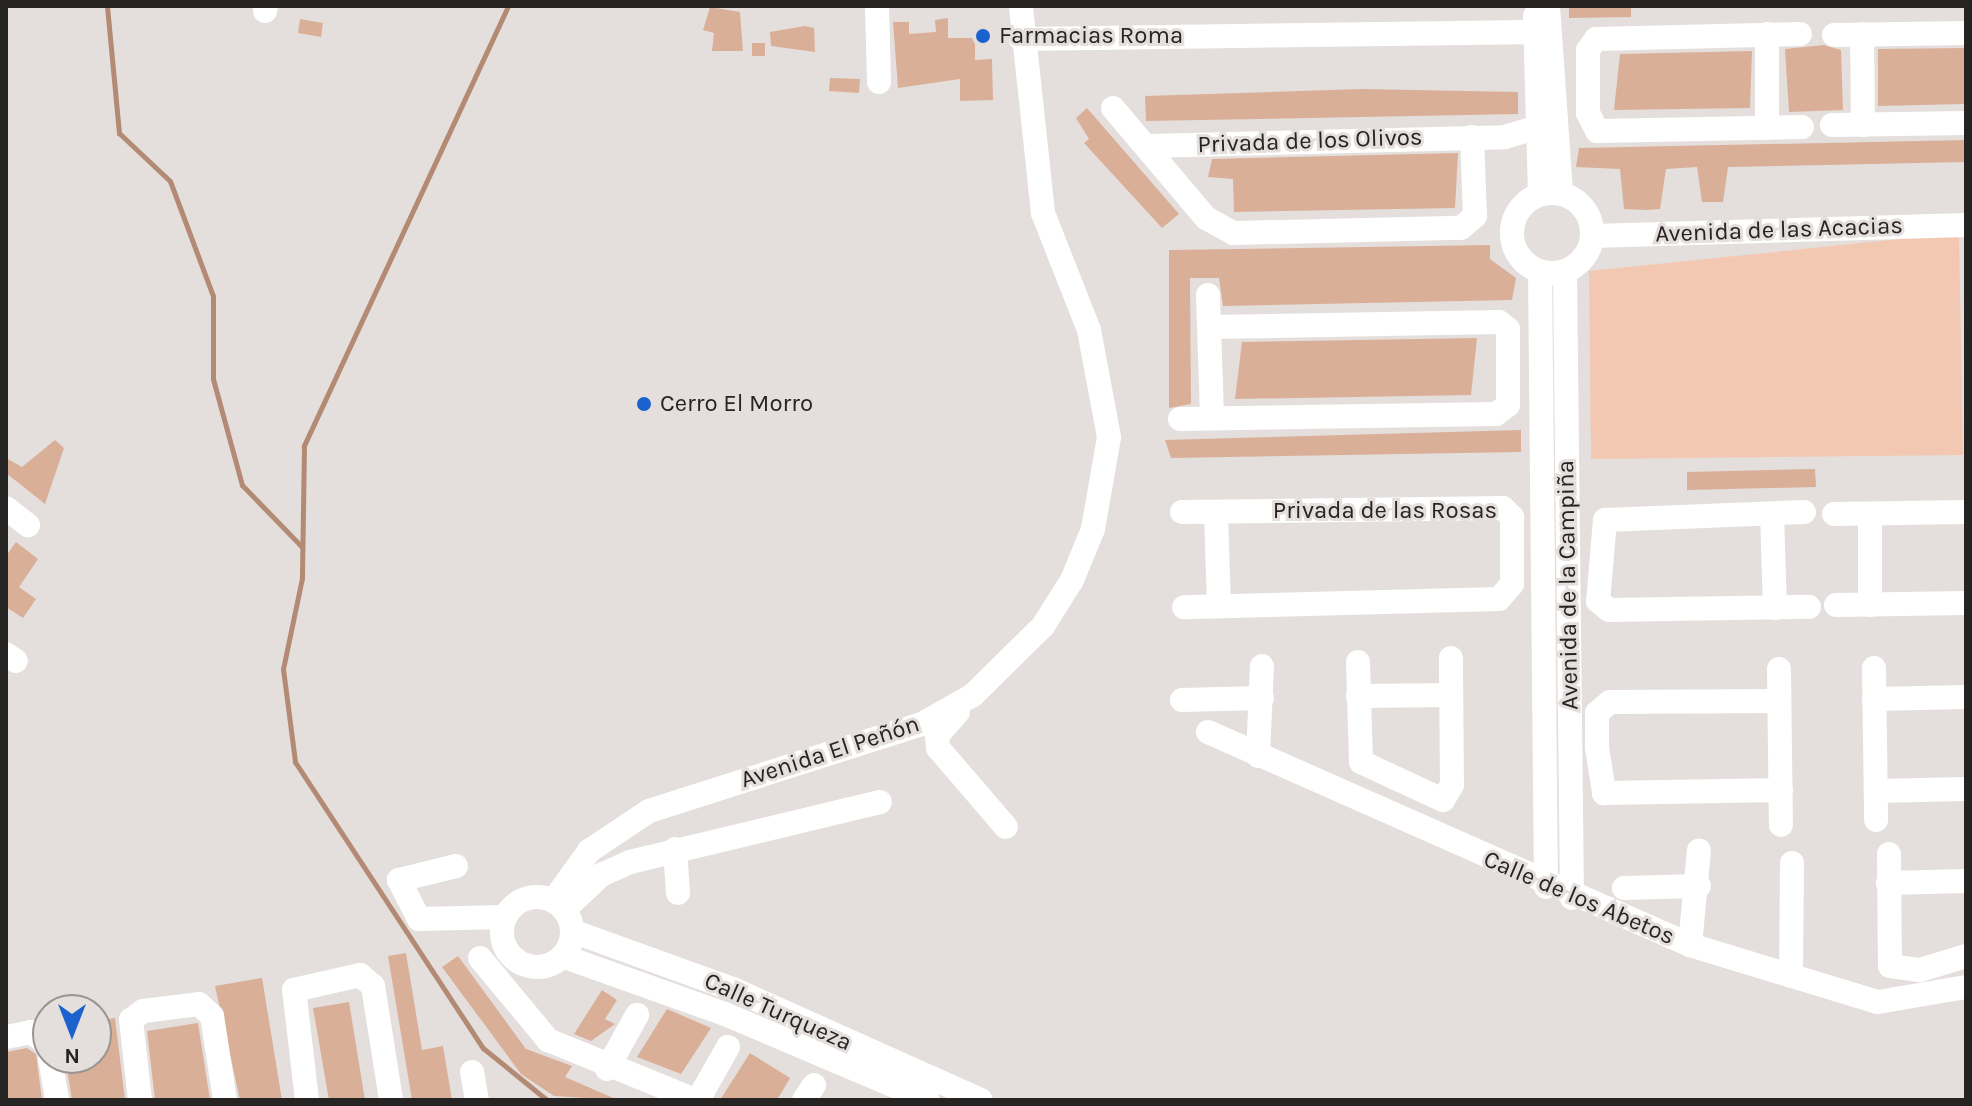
<!DOCTYPE html>
<html>
<head>
<meta charset="utf-8">
<style>
  body { margin:0 }
  #map { position:relative; width:1972px; height:1106px; overflow:hidden; background:#e4dfdc; font-family:Karla,sans-serif }
  div>[style] { position:absolute }
  [style*='--x'] { left:calc(var(--x)*1px); top:calc(var(--y)*1px); width:calc(var(--w)*1px); rotate:calc(var(--a)*1deg) }
  .green>* { inset:0; background:#f3c8b2 }
  .stream>* { height:5px; margin:-2.5px; padding:0 2.5px; transform-origin:2.5px; border-radius:2.5px; background:#b38a74 }
  .building>* { inset:0; background:#daaf98 }
  .minor>* { height:24px; margin:-12px; padding:0 12px; transform-origin:12px; border-radius:12px; background:#fff }
  .minor>.ring { margin:-12px; padding:0; box-sizing:content-box; background:none; border:24px solid #fff; border-radius:50% }
  .dots>* { width:22px; height:22px; translate:-50% -50%; box-sizing:border-box; border:4px solid #e4dfdc; border-radius:50% }
  span { translate:-50% -50%; white-space:nowrap; text-align:center; line-height:1.15; -webkit-text-stroke:6px #e4dfdc; paint-order:stroke }
  .poi-label { font-size:24px; color:#262423 }
  .left { translate:0 -50%; text-align:left }
  .street-label { font-size:24px; color:#262423 }
  .frame { position:absolute; inset:0; border:8px solid #262423; pointer-events:none }
  .north { position:absolute; left:32px; top:994px; width:80px; height:80px; box-sizing:border-box; background:#e4dfdc; border:2px solid #989492; border-radius:50%; rotate:180deg; font-size:22px; font-weight:700; line-height:32px; text-align:center; color:#262423 }
  .north::after { content:''; display:block; margin:auto; width:28px; height:36px; background:#1b62ce; clip-path:polygon(50% 0,100% 100%,50% 72%,0 100%) }
</style>
</head>
<body>
<div id="map">
  <div class="green">
    <i style="clip-path:polygon(1959px 233px,1963px 455px,1591px 459px,1589px 271px)"></i>
  </div>
  <div class="stream">
    <i style="--x:107;--y:6;--w:128;--a:84.6"></i>
    <i style="--x:119;--y:133;--w:70;--a:43.3"></i>
    <i style="--x:170;--y:181;--w:123;--a:69.5"></i>
    <i style="--x:213;--y:296;--w:83;--a:90"></i>
    <i style="--x:213;--y:379;--w:110;--a:74.7"></i>
    <i style="--x:242;--y:485;--w:86;--a:45.9"></i>
    <i style="--x:508;--y:6;--w:485;--a:114.9"></i>
    <i style="--x:304;--y:446;--w:132;--a:90.9"></i>
    <i style="--x:302;--y:578;--w:93;--a:101.8"></i>
    <i style="--x:283;--y:669;--w:94;--a:82.6"></i>
    <i style="--x:295;--y:762;--w:342;--a:56.7"></i>
    <i style="--x:483;--y:1048;--w:82;--a:39.1"></i>
  </div>
  <div class="building">
    <i style="clip-path:polygon(1569px 6px,1631px 6px,1631px 17px,1569px 18px)"></i>
    <i style="clip-path:polygon(710px 7px,740px 12px,743px 51px,712px 51px,714px 33px,703px 30px)"></i>
    <i style="clip-path:polygon(948px 18px,948px 38px,975px 38px,975px 60px,992px 59px,993px 100px,960px 101px,960px 79px,898px 88px,893px 22px,909px 22px,909px 34px,936px 32px,935px 20px)"></i>
    <i style="clip-path:polygon(300px 19px,323px 23px,321px 37px,298px 33px)"></i>
    <i style="clip-path:polygon(805px 26px,814px 28px,815px 52px,771px 46px,770px 32px)"></i>
    <i style="clip-path:polygon(752px 43px,765px 43px,765px 56px,752px 56px)"></i>
    <i style="clip-path:polygon(1824px 45px,1841px 50px,1843px 110px,1789px 112px,1785px 49px)"></i>
    <i style="clip-path:polygon(1966px 48px,1964px 104px,1878px 106px,1878px 49px)"></i>
    <i style="clip-path:polygon(1752px 51px,1750px 108px,1614px 110px,1620px 54px)"></i>
    <i style="clip-path:polygon(830px 78px,860px 79px,859px 93px,829px 91px)"></i>
    <i style="clip-path:polygon(1361px 89px,1518px 92px,1518px 114px,1146px 121px,1145px 96px)"></i>
    <i style="clip-path:polygon(1087px 108px,1179px 214px,1162px 228px,1084px 143px,1089px 139px,1076px 118px)"></i>
    <i style="clip-path:polygon(1966px 140px,1966px 162px,1728px 167px,1723px 202px,1702px 202px,1697px 167px,1666px 169px,1660px 209px,1648px 210px,1624px 209px,1620px 169px,1576px 167px,1579px 148px)"></i>
    <i style="clip-path:polygon(1458px 153px,1455px 208px,1234px 212px,1233px 179px,1208px 177px,1212px 159px)"></i>
    <i style="clip-path:polygon(1490px 245px,1490px 259px,1516px 278px,1512px 300px,1223px 306px,1219px 278px,1190px 278px,1191px 404px,1169px 408px,1169px 250px)"></i>
    <i style="clip-path:polygon(1477px 338px,1471px 395px,1235px 399px,1242px 342px)"></i>
    <i style="clip-path:polygon(1521px 430px,1521px 452px,1171px 458px,1165px 440px)"></i>
    <i style="clip-path:polygon(55px 440px,64px 448px,45px 504px,6px 473px,6px 458px,22px 467px)"></i>
    <i style="clip-path:polygon(1815px 469px,1816px 487px,1687px 490px,1687px 472px)"></i>
    <i style="clip-path:polygon(16px 542px,38px 559px,19px 587px,36px 599px,23px 618px,6px 607px,6px 556px)"></i>
    <i style="clip-path:polygon(406px 953px,422px 1050px,443px 1046px,452px 1100px,412px 1100px,388px 956px)"></i>
    <i style="clip-path:polygon(458px 956px,526px 1049px,572px 1066px,565px 1077px,618px 1100px,554px 1096px,521px 1074px,442px 967px)"></i>
    <i style="clip-path:polygon(262px 978px,282px 1100px,240px 1100px,215px 986px)"></i>
    <i style="clip-path:polygon(602px 990px,617px 1000px,605px 1019px,615px 1024px,591px 1041px,574px 1034px)"></i>
    <i style="clip-path:polygon(349px 1002px,365px 1100px,329px 1100px,313px 1008px)"></i>
    <i style="clip-path:polygon(667px 1009px,711px 1028px,681px 1074px,637px 1057px)"></i>
    <i style="clip-path:polygon(115px 1018px,125px 1100px,72px 1100px,65px 1058px,96px 1058px,96px 1021px)"></i>
    <i style="clip-path:polygon(198px 1023px,210px 1100px,155px 1100px,147px 1031px)"></i>
    <i style="clip-path:polygon(27px 1048px,36px 1054px,42px 1100px,6px 1100px,6px 1052px)"></i>
    <i style="clip-path:polygon(750px 1053px,790px 1078px,777px 1100px,720px 1100px)"></i>
  </div>
  <div class="minor">
    <i style="--x:877;--y:6;--w:76;--a:88.5"></i>
    <i style="--x:1548;--y:6;--w:187;--a:86"></i>
    <i style="--x:265;--y:11;--w:5;--a:-79"></i>
    <i style="--x:1535;--y:16;--w:178;--a:88.4"></i>
    <i style="--x:1767;--y:34;--w:94;--a:90"></i>
    <i style="--x:1800;--y:34;--w:204;--a:178.6"></i>
    <i style="--x:1596;--y:39;--w:14;--a:126"></i>
    <i style="--x:1588;--y:50;--w:63;--a:90"></i>
    <i style="--x:1588;--y:113;--w:20;--a:63"></i>
    <i style="--x:1597;--y:131;--w:205;--a:-1.1"></i>
    <i style="--x:1862;--y:34;--w:91;--a:89.4"></i>
    <i style="--x:1834;--y:35;--w:132;--a:-0.9"></i>
    <i style="--x:1021;--y:39;--w:514;--a:-0.78"></i>
    <i style="--x:1113;--y:108;--w:144;--a:49.8"></i>
    <i style="--x:1206;--y:218;--w:31;--a:29"></i>
    <i style="--x:1233;--y:233;--w:228;--a:-1.3"></i>
    <i style="--x:1461;--y:228;--w:18;--a:-41"></i>
    <i style="--x:1475;--y:216;--w:79;--a:-92.2"></i>
    <i style="--x:1832;--y:125;--w:134;--a:-0.9"></i>
    <i style="--x:1147;--y:146;--w:358;--a:-1.4"></i>
    <i style="--x:1505;--y:137;--w:34;--a:-17"></i>
    <i class="ring" style="left:1512px;top:193px;width:56px;height:56px"></i>
    <i style="--x:1593;--y:236;--w:373;--a:-1.7"></i>
    <i style="--x:1540;--y:272;--w:615;--a:89.44"></i>
    <i style="--x:1565;--y:272;--w:626;--a:89.36"></i>
    <i style="--x:1208;--y:295;--w:123;--a:88.1"></i>
    <i style="--x:1180;--y:419;--w:316;--a:-0.9"></i>
    <i style="--x:1496;--y:414;--w:15;--a:-37"></i>
    <i style="--x:1508;--y:405;--w:76;--a:-90"></i>
    <i style="--x:1508;--y:329;--w:11;--a:-142"></i>
    <i style="--x:1499;--y:322;--w:289;--a:179"></i>
    <i style="--x:6;--y:508;--w:28;--a:38"></i>
    <i style="--x:1182;--y:512;--w:321;--a:-0.7"></i>
    <i style="--x:1503;--y:508;--w:13;--a:45"></i>
    <i style="--x:1512;--y:517;--w:67;--a:90"></i>
    <i style="--x:1512;--y:584;--w:20;--a:131"></i>
    <i style="--x:1499;--y:599;--w:315;--a:178.5"></i>
    <i style="--x:1216;--y:512;--w:94;--a:88.2"></i>
    <i style="--x:1804;--y:512;--w:199;--a:177.7"></i>
    <i style="--x:1605;--y:520;--w:81;--a:94.9"></i>
    <i style="--x:1598;--y:601;--w:14;--a:39"></i>
    <i style="--x:1609;--y:610;--w:200;--a:-0.9"></i>
    <i style="--x:1772;--y:514;--w:94;--a:88.2"></i>
    <i style="--x:1834;--y:514;--w:132;--a:-0.9"></i>
    <i style="--x:1870;--y:514;--w:91;--a:90"></i>
    <i style="--x:1836;--y:605;--w:130;--a:-0.9"></i>
    <i style="--x:6;--y:654;--w:12;--a:35"></i>
    <i style="--x:1358;--y:662;--w:100;--a:88.3"></i>
    <i style="--x:1361;--y:762;--w:90;--a:24.9"></i>
    <i style="--x:1443;--y:800;--w:17;--a:-59"></i>
    <i style="--x:1452;--y:785;--w:127;--a:-90.5"></i>
    <i style="--x:1874;--y:668;--w:152;--a:89.2"></i>
    <i style="--x:1779;--y:669;--w:156;--a:89.3"></i>
    <i style="--x:1358;--y:696;--w:93;--a:-0.6"></i>
    <i style="--x:1874;--y:699;--w:92;--a:-1.2"></i>
    <i style="--x:1182;--y:700;--w:80;--a:-1.4"></i>
    <i style="--x:1779;--y:701;--w:169;--a:179.7"></i>
    <i style="--x:1610;--y:702;--w:17;--a:140"></i>
    <i style="--x:1597;--y:713;--w:34;--a:90"></i>
    <i style="--x:1597;--y:747;--w:47;--a:81.3"></i>
    <i style="--x:1604;--y:793;--w:177;--a:-1"></i>
    <i style="--x:958;--y:712;--w:32;--a:131"></i>
    <i style="--x:937;--y:736;--w:12;--a:85"></i>
    <i style="--x:938;--y:748;--w:104;--a:49.3"></i>
    <i style="--x:1208;--y:732;--w:527;--a:23.84"></i>
    <i style="--x:1690;--y:945;--w:196;--a:16.9"></i>
    <i style="--x:1878;--y:1002;--w:89;--a:-9.7"></i>
    <i style="--x:1258;--y:756;--w:90;--a:-87.5"></i>
    <i style="--x:1877;--y:791;--w:89;--a:-1.3"></i>
    <i style="--x:675;--y:849;--w:44;--a:86.1"></i>
    <i style="--x:1889;--y:854;--w:112;--a:89.5"></i>
    <i style="--x:1890;--y:966;--w:30;--a:8"></i>
    <i style="--x:1920;--y:970;--w:48;--a:-16.9"></i>
    <i style="--x:456;--y:866;--w:59;--a:166.2"></i>
    <i style="--x:399;--y:880;--w:44;--a:62.9"></i>
    <i style="--x:419;--y:919;--w:86;--a:-1.3"></i>
    <i style="--x:1888;--y:883;--w:78;--a:-1.5"></i>
    <i style="--x:1624;--y:888;--w:75;--a:-1.5"></i>
    <i class="ring" style="left:502px;top:897px;width:46px;height:46px"></i>
    <i style="--x:553;--y:901;--w:62;--a:-54.2"></i>
    <i style="--x:589;--y:851;--w:72;--a:-33.7"></i>
    <i style="--x:649;--y:811;--w:287;--a:-17.7"></i>
    <i style="--x:922;--y:724;--w:59;--a:-29.6"></i>
    <i style="--x:973;--y:695;--w:98;--a:-44.6"></i>
    <i style="--x:1043;--y:626;--w:54;--a:-57.8"></i>
    <i style="--x:1072;--y:580;--w:55;--a:-67.6"></i>
    <i style="--x:1093;--y:529;--w:93;--a:-80.1"></i>
    <i style="--x:1109;--y:437;--w:109;--a:-100.6"></i>
    <i style="--x:1089;--y:330;--w:126;--a:-111.5"></i>
    <i style="--x:1043;--y:213;--w:208;--a:-96.1"></i>
    <i style="--x:564;--y:910;--w:51;--a:-43.4"></i>
    <i style="--x:601;--y:875;--w:32;--a:-24"></i>
    <i style="--x:630;--y:862;--w:257;--a:-13.5"></i>
    <i style="--x:572;--y:931;--w:173;--a:19.9"></i>
    <i style="--x:735;--y:990;--w:269;--a:24.1"></i>
    <i style="--x:1690;--y:945;--w:95;--a:-84.6"></i>
    <i style="--x:562;--y:956;--w:173;--a:19.6"></i>
    <i style="--x:725;--y:1014;--w:220;--a:23"></i>
    <i style="--x:480;--y:958;--w:107;--a:50.3"></i>
    <i style="--x:548;--y:1040;--w:159;--a:22.2"></i>
    <i style="--x:1791;--y:976;--w:113;--a:-89.5"></i>
    <i style="--x:6;--y:1037;--w:25;--a:-11"></i>
    <i style="--x:31;--y:1032;--w:21;--a:37"></i>
    <i style="--x:50;--y:1058;--w:43;--a:80.5"></i>
    <i style="--x:607;--y:1069;--w:62;--a:-60.9"></i>
    <i style="--x:472;--y:1072;--w:28;--a:80"></i>
    <i style="--x:140;--y:1100;--w:81;--a:-96.4"></i>
    <i style="--x:131;--y:1020;--w:15;--a:-37"></i>
    <i style="--x:143;--y:1011;--w:56;--a:-7.1"></i>
    <i style="--x:199;--y:1004;--w:18;--a:43"></i>
    <i style="--x:212;--y:1016;--w:85;--a:81.2"></i>
    <i style="--x:307;--y:1100;--w:111;--a:-96.7"></i>
    <i style="--x:294;--y:990;--w:68;--a:-12.8"></i>
    <i style="--x:360;--y:975;--w:17;--a:40"></i>
    <i style="--x:373;--y:986;--w:115;--a:81"></i>
    <i style="--x:698;--y:1100;--w:61;--a:-60.5"></i>
    <i style="--x:804;--y:1100;--w:18;--a:-56"></i>
  </div>
  <div class="dots">
    <i style="left:983px;top:36px;background:#1b62ce"></i>
    <i style="left:644px;top:404px;background:#1b62ce"></i>
  </div>
  <div class="poi-label">
    <span class="left" style="left:999px;top:36px">Farmacias Roma</span>
    <span class="left" style="left:660px;top:404px">Cerro El Morro</span>
  </div>
  <div class="street-label">
    <span style="left:1310px;top:141px;rotate:-2deg">Privada de los Olivos</span>
    <span style="left:1779px;top:230px;rotate:-2deg">Avenida de las Acacias</span>
    <span style="left:1385px;top:511px">Privada de las Rosas</span>
    <span style="left:1568px;top:585px;rotate:-91deg">Avenida de la Campiña</span>
    <span style="left:830px;top:752px;rotate:-18deg">Avenida El Peñón</span>
    <span style="left:1579px;top:898px;rotate:23deg">Calle de los Abetos</span>
    <span style="left:778px;top:1012px;rotate:24deg">Calle Turqueza</span>
  </div>
  <div class="frame"></div>
  <div class="north">N</div>
</div>
</body>
</html>
